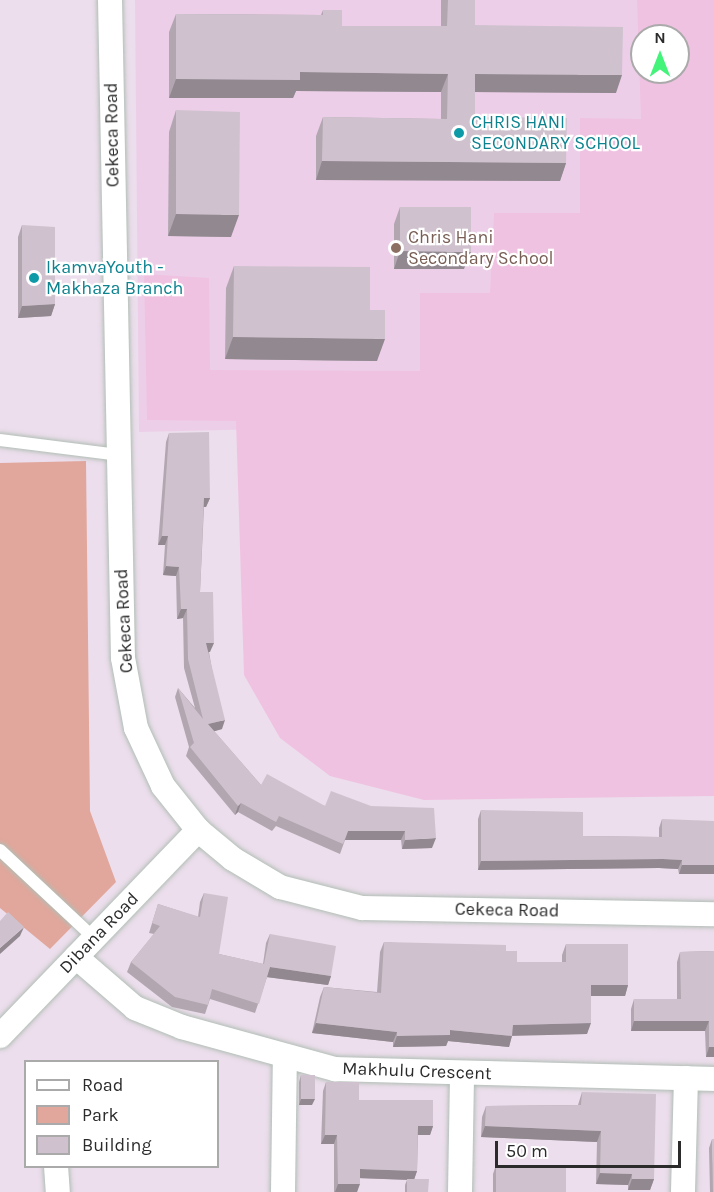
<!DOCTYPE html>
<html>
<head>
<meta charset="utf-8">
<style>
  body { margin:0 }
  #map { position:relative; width:714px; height:1192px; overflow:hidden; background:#ecdeec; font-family:Karla,sans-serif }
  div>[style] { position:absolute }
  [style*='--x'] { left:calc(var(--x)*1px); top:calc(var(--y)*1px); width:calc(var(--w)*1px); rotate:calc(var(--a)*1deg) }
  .education>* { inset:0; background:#edcee8 }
  .green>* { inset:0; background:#e1a79c }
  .sand>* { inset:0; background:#f0c2e1 }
  .roads { filter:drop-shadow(0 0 2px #b1beb5) drop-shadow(0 0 2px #b1beb5) }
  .service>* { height:12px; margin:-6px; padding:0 6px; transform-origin:6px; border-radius:6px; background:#fff }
  .minor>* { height:24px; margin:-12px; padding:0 12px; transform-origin:12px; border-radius:12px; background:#fff }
  .wall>* { inset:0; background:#b2a7b1 }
  .shaded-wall>* { inset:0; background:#918890 }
  .building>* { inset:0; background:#cfc2ce }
  .dots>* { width:16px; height:16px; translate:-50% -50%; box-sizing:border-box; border:3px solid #fff; border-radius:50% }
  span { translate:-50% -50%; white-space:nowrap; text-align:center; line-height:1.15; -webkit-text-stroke:4.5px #fff; paint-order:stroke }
  .culture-label { font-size:18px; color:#0d838f }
  .left { translate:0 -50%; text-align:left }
  .street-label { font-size:18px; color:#2b2b2b }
  .education-label { font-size:18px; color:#785e54 }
  .legend { position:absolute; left:24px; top:1060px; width:195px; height:108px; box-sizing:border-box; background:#fff; border:2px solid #aaa; margin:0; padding:8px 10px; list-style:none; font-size:18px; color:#2b2b2b }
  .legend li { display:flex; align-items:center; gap:12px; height:30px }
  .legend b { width:30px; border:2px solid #aaa }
  .north { position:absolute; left:630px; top:24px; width:60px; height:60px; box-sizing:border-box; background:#fff; border:2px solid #aaa; border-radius:50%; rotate:0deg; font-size:16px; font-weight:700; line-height:24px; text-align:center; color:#2b2b2b }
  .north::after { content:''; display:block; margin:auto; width:21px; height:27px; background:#44f47a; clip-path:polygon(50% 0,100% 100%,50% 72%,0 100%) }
  .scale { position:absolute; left:495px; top:1141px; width:186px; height:27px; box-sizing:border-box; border:3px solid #2b2b2b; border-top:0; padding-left:8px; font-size:18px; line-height:21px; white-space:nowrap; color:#2b2b2b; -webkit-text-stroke:4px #fff; paint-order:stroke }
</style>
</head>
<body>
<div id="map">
  <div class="education">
    <i style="clip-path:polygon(135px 0,647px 0,642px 72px,659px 427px,488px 424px,139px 432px)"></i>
  </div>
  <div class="green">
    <i style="clip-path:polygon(86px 461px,90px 811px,116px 882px,50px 949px,0 908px,0 463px)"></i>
  </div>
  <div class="sand">
    <i style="clip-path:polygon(evenodd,637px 0,714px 0,714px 796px,424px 800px,330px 776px,280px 738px,244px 675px,236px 421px,147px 420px,144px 274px,209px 278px,210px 370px,420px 371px,420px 293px,490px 293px,494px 213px,580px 213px,580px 118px,641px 119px,637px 0,642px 36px,678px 36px,678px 72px,642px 72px,642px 36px)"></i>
  </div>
  <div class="roads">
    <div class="service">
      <i style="--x:0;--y:440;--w:119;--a:7.2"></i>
      <i style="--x:0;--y:850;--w:129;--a:43.1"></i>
    </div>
    <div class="minor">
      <i style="--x:110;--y:0;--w:658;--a:88.87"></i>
      <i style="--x:123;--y:658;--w:71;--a:79.5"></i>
      <i style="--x:136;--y:728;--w:64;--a:65"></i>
      <i style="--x:163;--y:786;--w:56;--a:51.5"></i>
      <i style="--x:198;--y:830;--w:45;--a:39.6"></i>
      <i style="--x:233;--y:859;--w:55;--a:30.8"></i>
      <i style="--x:280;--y:887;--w:85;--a:14.4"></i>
      <i style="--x:362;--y:908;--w:352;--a:1"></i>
      <i style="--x:76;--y:957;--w:78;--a:40.8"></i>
      <i style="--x:135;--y:1008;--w:51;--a:22"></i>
      <i style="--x:182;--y:1027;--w:159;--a:15.4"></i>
      <i style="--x:335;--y:1069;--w:379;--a:1.5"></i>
      <i style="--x:0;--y:1036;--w:286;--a:-46.1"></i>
      <i style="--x:56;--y:1166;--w:26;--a:86"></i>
      <i style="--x:283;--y:1192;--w:136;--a:-89.2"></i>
      <i style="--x:460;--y:1192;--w:119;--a:-89"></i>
      <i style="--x:683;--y:1192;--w:114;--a:-88.5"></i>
    </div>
  </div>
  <div class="wall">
    <i style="clip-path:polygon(441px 0,475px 0,475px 25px,616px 93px,475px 92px,475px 117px,566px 163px,560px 181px,316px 180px,316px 136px,323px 117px,441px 119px,441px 92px,296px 91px,293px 98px,169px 98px,169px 32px,176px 14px,321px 15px,323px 10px,342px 26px,441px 26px)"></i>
    <i style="clip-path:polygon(176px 110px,231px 237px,168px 236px,169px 132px)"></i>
    <i style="clip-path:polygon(400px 207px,464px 269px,394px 269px,394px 224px)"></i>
    <i style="clip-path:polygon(22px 225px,55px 304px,51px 316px,18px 318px,18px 237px)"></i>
    <i style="clip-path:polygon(234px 266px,370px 310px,377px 361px,225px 359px,226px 288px)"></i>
    <i style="clip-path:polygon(169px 433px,210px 498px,206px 507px,204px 507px,200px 592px,210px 652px,209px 652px,222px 729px,214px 731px,261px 785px,325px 806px,371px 806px,432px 848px,402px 849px,401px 840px,345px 840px,340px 854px,276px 826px,272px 831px,238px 812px,235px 815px,186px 756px,189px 747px,175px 697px,178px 688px,195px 708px,184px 668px,183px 618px,177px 619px,176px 576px,163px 575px,165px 545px,158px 545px,166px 442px)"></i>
    <i style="clip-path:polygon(481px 810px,583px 836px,659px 837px,659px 828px,662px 819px,714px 874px,679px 874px,678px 869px,659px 868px,478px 870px,478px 819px)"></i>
    <i style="clip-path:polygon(204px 893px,219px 954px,263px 964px,266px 943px,270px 934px,331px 976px,328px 985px,267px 977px,255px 1013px,210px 999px,205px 1014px,172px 1007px,127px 972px,131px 962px,154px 934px,149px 933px,158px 904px,198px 917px,200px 902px)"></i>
    <i style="clip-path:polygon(384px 942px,506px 951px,517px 962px,562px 962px,562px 955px,566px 944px,628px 985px,625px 996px,591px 996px,587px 1034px,512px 1035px,509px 1047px,448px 1041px,446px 1046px,393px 1047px,393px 1042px,312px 1033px,320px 997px,324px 987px,377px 992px,380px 952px)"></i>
    <i style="clip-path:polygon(714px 951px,714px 1057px,706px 1057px,705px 1031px,631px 1031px,631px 1009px,634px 999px,677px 999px,677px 962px,680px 952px)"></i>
    <i style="clip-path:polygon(301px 1075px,312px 1105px,299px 1105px,299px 1082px)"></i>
    <i style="clip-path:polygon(326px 1082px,359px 1100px,433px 1126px,430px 1135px,418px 1135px,417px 1171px,414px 1179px,428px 1192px,405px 1192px,405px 1185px,407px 1180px,360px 1178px,357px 1192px,334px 1192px,334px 1144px,321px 1144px,323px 1091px)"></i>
    <i style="clip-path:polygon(582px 1092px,654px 1179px,650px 1190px,628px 1190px,628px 1185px,596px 1184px,597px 1142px,481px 1137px,482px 1117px,486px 1106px,578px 1105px)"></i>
    <i style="clip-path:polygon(712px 1139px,714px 1192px,710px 1192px,709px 1148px)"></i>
    <i style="clip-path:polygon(496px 1165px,566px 1192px,493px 1192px,493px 1174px)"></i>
  </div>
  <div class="shaded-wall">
    <i style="clip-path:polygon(300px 72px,448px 74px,441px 92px,296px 91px,293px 98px,169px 98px,176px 79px)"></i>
    <i style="clip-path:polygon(475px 74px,622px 75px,616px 93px,468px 92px)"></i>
    <i style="clip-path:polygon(322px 161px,566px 163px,560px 181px,316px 180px)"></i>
    <i style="clip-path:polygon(176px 214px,239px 215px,231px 237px,168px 236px)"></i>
    <i style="clip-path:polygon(400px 251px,471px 252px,464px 269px,394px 269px)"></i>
    <i style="clip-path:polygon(55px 304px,51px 316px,18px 318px,22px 306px)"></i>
    <i style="clip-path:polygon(233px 337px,385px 339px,377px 361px,225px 359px)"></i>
    <i style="clip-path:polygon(204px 498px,210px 498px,206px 507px,201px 507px)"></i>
    <i style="clip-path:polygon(162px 536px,168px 536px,165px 545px,158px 545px)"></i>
    <i style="clip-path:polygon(166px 566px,179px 567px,176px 576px,163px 575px)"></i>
    <i style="clip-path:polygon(181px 609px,187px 609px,183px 618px,177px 619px)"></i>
    <i style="clip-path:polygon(206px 643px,214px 643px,210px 652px,203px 652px)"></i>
    <i style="clip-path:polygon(225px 720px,222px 729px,205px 734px,208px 724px)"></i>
    <i style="clip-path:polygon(241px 803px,238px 812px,235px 815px,238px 806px)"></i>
    <i style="clip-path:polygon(348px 831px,405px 831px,401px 840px,345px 840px)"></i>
    <i style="clip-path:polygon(436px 838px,432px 848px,402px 849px,405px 840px)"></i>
    <i style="clip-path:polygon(663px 859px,682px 860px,678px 869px,659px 868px,478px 870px,481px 861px)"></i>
    <i style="clip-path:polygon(682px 865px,714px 865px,714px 874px,679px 874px)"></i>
    <i style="clip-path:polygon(24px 927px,20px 936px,0 954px,0 948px)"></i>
    <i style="clip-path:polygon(270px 967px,331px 976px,328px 985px,266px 977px)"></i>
    <i style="clip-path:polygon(591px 985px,628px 985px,625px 996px,587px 996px)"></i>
    <i style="clip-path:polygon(634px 1021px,709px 1021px,705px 1031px,631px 1031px)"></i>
    <i style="clip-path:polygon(316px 1023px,397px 1032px,393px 1042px,312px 1033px)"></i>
    <i style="clip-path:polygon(591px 1023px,587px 1034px,509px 1036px,513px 1025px)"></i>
    <i style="clip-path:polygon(450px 1030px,512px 1036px,509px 1047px,448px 1041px,446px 1046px,393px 1047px,397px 1036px)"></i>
    <i style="clip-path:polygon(709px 1047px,714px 1047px,714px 1057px,706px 1057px)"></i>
    <i style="clip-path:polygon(301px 1099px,315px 1099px,312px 1105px,299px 1105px)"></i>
    <i style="clip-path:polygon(418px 1126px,433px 1126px,430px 1135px,415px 1135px)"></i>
    <i style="clip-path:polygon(485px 1126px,601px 1131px,597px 1142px,481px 1137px)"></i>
    <i style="clip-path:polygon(325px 1135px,337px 1135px,334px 1144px,321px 1144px)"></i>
    <i style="clip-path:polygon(360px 1169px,417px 1171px,414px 1180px,356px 1178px)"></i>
    <i style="clip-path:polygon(600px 1173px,632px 1174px,628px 1185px,596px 1184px)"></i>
    <i style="clip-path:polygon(632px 1179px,654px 1179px,650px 1190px,628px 1190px)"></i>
    <i style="clip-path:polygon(338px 1184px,360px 1184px,357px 1192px,335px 1192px)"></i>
  </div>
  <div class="building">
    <i style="clip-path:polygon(448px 0,475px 0,475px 25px,623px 27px,622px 75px,475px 74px,475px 117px,567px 118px,566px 163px,322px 161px,323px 117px,447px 119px,448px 74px,300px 72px,300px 80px,176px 79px,176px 14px,323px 15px,323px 10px,342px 10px,342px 26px,447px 26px)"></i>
    <i style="clip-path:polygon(176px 110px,240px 112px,239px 215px,176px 214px)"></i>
    <i style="clip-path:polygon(400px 207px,471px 207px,471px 252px,400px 251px)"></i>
    <i style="clip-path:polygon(22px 225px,55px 227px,55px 304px,22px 306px)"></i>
    <i style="clip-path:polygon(234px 266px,370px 267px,370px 310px,385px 310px,385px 339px,233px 337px)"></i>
    <i style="clip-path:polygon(209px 432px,210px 498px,204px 498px,200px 592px,213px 592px,214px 643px,206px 643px,225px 720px,208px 724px,261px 785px,267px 774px,325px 806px,331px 791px,371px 806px,434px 808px,436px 838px,405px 840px,405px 831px,348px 831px,343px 844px,279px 816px,276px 822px,241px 803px,238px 806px,190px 747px,194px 743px,178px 688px,203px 719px,188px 659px,187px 609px,181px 609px,179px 567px,166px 566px,168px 536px,162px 536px,169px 433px)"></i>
    <i style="clip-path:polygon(481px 810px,583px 812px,583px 836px,662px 837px,662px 819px,714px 821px,714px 865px,682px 865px,682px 860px,663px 859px,481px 861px)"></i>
    <i style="clip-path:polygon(204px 893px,228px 897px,219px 954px,264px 964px,270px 934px,336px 946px,331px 976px,270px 967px,259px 1004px,212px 989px,208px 1005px,175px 997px,131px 962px,160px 926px,152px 923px,158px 904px,200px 917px)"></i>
    <i style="clip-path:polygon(8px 912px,24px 927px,0 948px,0 921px)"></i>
    <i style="clip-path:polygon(384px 942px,506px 945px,506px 951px,517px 951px,517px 962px,566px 962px,566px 944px,628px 944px,628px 985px,591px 985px,591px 1023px,513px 1025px,512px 1036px,450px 1030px,450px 1035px,397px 1036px,397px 1032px,316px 1023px,324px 987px,381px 993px)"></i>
    <i style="clip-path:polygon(714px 951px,714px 1047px,709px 1047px,709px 1021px,634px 1021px,634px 999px,681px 999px,680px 952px)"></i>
    <i style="clip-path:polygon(301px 1075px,315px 1075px,315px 1099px,301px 1099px)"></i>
    <i style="clip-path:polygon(326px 1082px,359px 1082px,359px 1100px,433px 1100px,433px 1126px,418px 1126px,417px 1171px,360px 1169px,360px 1184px,338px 1184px,337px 1135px,325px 1135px)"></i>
    <i style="clip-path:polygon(582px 1092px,656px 1094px,654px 1179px,632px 1179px,632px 1174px,600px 1173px,601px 1131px,485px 1126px,486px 1106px,581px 1105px)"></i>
    <i style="clip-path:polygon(712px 1139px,714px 1139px,714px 1192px,713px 1192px)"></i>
    <i style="clip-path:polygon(496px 1165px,566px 1166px,566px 1192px,496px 1192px)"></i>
    <i style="clip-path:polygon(407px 1179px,429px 1179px,428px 1192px,407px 1192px)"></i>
  </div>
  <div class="dots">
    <i style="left:459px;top:133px;background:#0f9aa8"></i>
    <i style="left:396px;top:248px;background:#8d6e63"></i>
    <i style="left:34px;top:278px;background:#0f9aa8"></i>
  </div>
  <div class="culture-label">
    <span class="left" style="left:471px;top:133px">CHRIS HANI<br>SECONDARY SCHOOL</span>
    <span class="left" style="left:46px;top:278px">IkamvaYouth -<br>Makhaza Branch</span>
  </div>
  <div class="street-label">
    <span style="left:112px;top:135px;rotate:-91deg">Cekeca Road</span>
    <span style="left:124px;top:621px;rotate:-93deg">Cekeca Road</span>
    <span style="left:507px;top:910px;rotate:1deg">Cekeca Road</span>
    <span style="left:99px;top:933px;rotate:-46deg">Dibana Road</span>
    <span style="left:417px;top:1071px;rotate:2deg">Makhulu Crescent</span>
  </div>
  <div class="education-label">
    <span class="left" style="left:408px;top:248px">Chris Hani<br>Secondary School</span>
  </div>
  <ul class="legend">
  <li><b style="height:8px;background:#fff"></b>Road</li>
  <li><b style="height:16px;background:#e1a79c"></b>Park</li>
  <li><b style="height:16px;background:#cfc2ce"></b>Building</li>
  </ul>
  <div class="north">N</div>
  <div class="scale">50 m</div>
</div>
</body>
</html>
